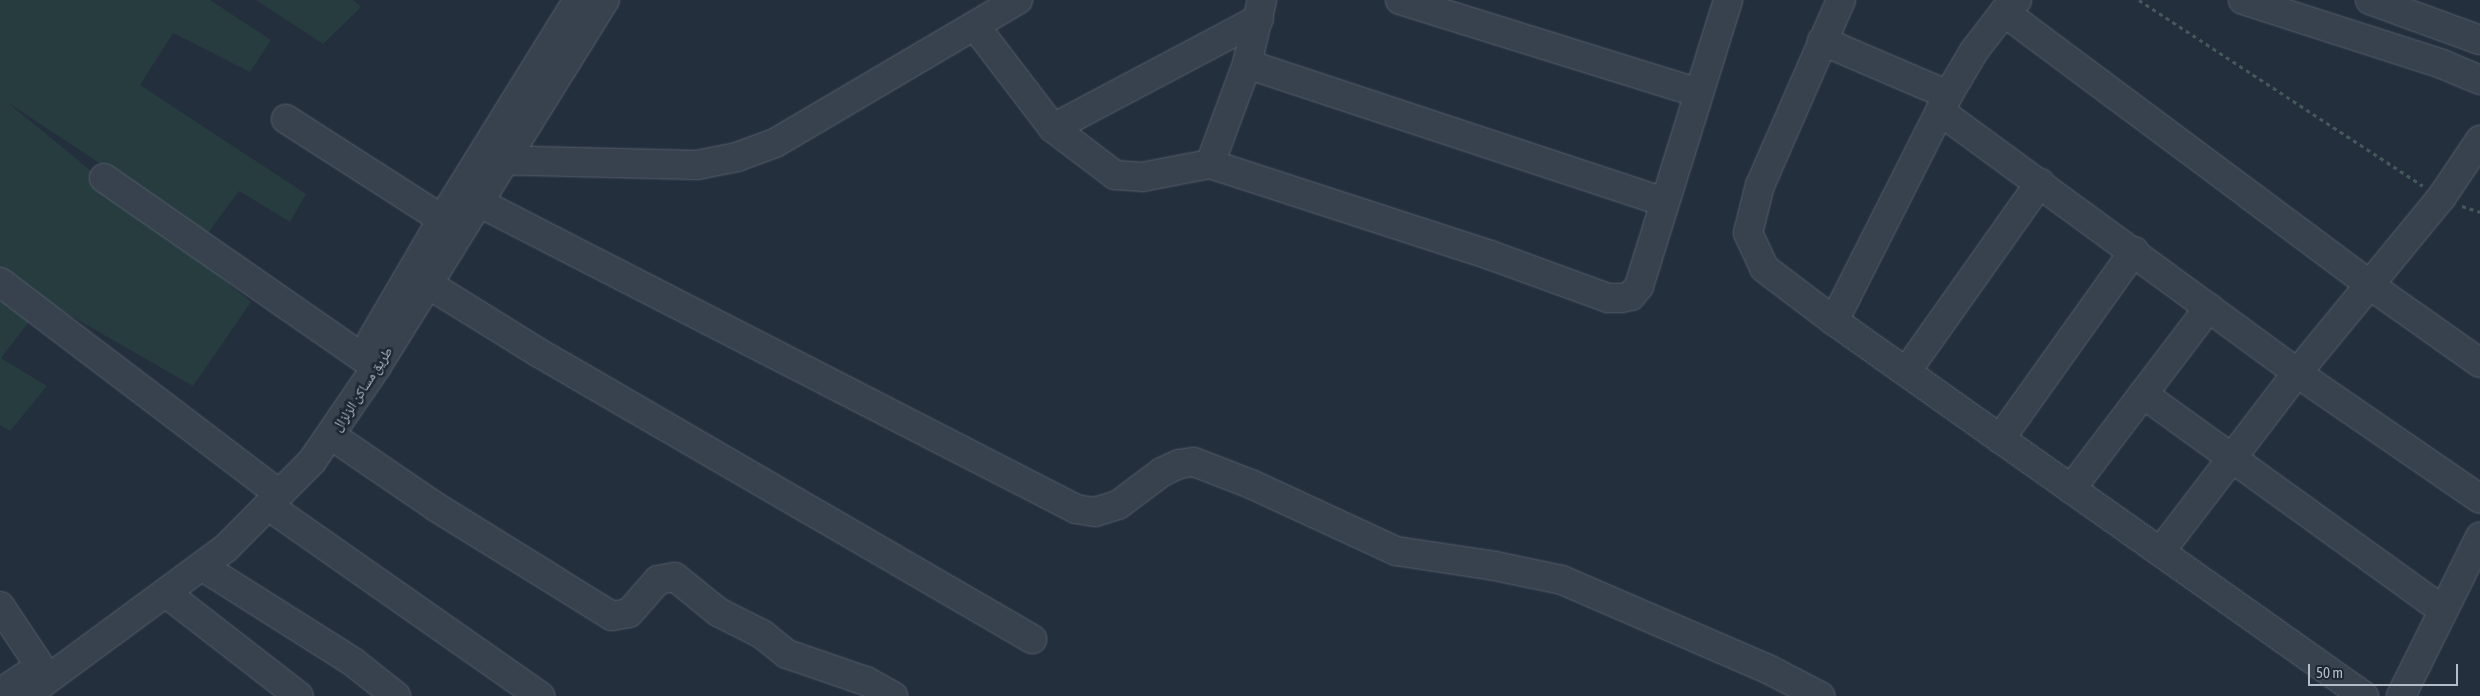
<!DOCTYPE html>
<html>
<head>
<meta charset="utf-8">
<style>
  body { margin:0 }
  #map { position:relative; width:2480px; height:696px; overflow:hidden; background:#242f3e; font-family:"Asap Condensed","Noto Naskh Arabic",sans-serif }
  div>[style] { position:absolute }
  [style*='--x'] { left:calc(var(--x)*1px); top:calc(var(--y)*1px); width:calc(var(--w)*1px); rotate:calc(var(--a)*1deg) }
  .green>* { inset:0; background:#263c3f }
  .path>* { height:3px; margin-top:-1.5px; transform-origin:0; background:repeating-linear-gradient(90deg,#44595c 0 4px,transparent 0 8px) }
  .roads { filter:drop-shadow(0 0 1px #565f6c) drop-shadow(0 0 1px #565f6c) }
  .minor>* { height:28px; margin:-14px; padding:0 14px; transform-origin:14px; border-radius:14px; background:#38414e }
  span { translate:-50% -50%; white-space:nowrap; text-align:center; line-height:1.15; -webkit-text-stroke:5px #1d2633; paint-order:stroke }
  .street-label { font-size:14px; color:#b4bcc9 }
  .scale { position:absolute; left:2308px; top:664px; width:150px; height:22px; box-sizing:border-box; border:2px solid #b4bcc9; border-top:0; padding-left:6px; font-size:15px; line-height:18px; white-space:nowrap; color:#b4bcc9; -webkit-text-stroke:4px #1d2633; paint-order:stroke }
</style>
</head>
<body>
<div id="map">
  <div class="green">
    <i style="clip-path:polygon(0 0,210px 0,271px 40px,250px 72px,173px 33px,140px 85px,306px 194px,290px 222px,239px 191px,207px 234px,7px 102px,251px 302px,193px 386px,45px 301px,1px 358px,47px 386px,10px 431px,0 425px)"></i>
    <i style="clip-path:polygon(256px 0,353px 0,361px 7px,323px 44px)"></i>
  </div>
  <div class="path">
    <i style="--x:2139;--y:0;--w:339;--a:33.2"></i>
    <i style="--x:2462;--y:206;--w:19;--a:18"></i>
  </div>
  <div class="roads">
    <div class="minor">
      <i style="--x:1400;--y:0;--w:312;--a:17.3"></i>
      <i style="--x:1841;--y:0;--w:202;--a:113.6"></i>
      <i style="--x:1760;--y:185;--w:49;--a:104"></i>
      <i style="--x:1748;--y:233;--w:38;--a:65"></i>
      <i style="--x:1764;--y:268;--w:88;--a:37.1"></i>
      <i style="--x:1834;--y:321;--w:649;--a:35.28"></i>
      <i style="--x:2243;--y:0;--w:209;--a:17.8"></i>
      <i style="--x:2442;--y:64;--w:41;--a:22.8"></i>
      <i style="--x:2370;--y:0;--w:117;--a:20"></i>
      <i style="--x:2004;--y:12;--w:458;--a:36.7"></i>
      <i style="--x:2371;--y:286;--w:133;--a:35.2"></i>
      <i style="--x:975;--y:26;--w:128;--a:52.6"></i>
      <i style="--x:1053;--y:128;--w:78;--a:37.2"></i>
      <i style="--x:1115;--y:175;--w:27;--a:4"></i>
      <i style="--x:1142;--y:177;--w:69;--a:-10.8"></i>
      <i style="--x:1210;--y:164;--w:294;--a:18"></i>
      <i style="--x:1490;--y:255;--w:126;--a:20"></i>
      <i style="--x:1608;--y:298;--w:13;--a:0"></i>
      <i style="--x:1621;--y:298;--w:10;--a:-11"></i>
      <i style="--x:1631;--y:296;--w:13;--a:-51"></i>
      <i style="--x:1639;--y:286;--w:300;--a:-72.7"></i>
      <i style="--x:1822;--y:41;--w:137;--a:23.2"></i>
      <i style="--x:1247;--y:64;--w:439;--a:18.3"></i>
      <i style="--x:1941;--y:112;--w:441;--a:36.2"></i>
      <i style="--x:2297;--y:373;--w:222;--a:34.5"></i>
      <i style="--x:286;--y:119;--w:185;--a:32.7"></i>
      <i style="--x:1053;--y:128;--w:233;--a:-27.9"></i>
      <i style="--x:490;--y:160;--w:207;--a:1.4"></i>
      <i style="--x:697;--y:165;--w:41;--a:-11.3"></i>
      <i style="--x:737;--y:157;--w:40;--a:-20.2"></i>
      <i style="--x:775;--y:143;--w:282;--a:-30.5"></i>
      <i style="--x:1210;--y:164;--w:107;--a:-69.7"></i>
      <i style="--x:1247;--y:64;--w:66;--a:-76.8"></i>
      <i style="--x:104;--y:178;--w:314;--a:34.8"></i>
      <i style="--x:478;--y:202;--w:672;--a:27.17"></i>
      <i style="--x:1076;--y:509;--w:19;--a:9"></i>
      <i style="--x:1095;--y:512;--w:24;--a:-17"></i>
      <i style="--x:1118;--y:505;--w:55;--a:-36.9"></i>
      <i style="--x:1162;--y:472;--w:19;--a:-25"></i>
      <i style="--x:1179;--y:464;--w:15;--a:-8"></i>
      <i style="--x:1194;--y:462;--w:61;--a:21.1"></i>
      <i style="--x:1251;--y:484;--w:160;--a:24.8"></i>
      <i style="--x:1396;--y:551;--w:100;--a:8.6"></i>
      <i style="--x:1495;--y:566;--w:68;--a:11.8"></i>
      <i style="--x:1562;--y:580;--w:224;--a:23.4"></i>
      <i style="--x:1768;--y:669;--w:59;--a:27.4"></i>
      <i style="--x:0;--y:282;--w:340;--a:37.2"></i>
      <i style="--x:428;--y:284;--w:133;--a:31.8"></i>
      <i style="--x:541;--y:354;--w:568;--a:30.13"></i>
      <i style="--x:1834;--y:321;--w:253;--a:-63.2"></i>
      <i style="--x:1948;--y:95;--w:51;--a:-59.4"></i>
      <i style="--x:1974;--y:51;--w:49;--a:-52.4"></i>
      <i style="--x:2004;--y:12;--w:18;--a:-43"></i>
      <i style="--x:372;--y:339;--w:139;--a:-59.7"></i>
      <i style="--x:442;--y:219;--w:258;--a:-58.2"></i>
      <i style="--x:1906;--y:372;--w:232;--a:-54.7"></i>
      <i style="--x:2143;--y:394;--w:370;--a:35.8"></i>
      <i style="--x:332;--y:436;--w:126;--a:34.3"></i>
      <i style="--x:436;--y:507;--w:207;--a:31.8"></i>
      <i style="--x:612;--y:616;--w:17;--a:-10"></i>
      <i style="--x:629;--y:613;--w:44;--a:-48.7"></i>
      <i style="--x:658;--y:580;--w:17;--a:-10"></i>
      <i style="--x:675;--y:577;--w:55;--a:39.1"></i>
      <i style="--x:718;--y:612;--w:49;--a:26.6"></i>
      <i style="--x:762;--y:634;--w:32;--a:39"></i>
      <i style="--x:787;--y:654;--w:83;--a:18.9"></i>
      <i style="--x:866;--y:681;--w:31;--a:29"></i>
      <i style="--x:2000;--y:439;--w:231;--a:-54.5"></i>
      <i style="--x:2071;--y:489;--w:228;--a:-52.8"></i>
      <i style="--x:270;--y:507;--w:330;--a:35"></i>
      <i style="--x:2160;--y:552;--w:225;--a:-52.6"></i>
      <i style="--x:2297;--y:373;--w:227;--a:-50.6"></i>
      <i style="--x:2441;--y:198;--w:70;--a:-56.1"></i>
      <i style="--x:203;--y:567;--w:178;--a:32.3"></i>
      <i style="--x:353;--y:662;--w:55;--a:38.3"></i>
      <i style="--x:166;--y:593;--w:168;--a:37.8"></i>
      <i style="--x:0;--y:606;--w:72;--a:56.3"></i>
      <i style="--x:0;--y:693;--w:47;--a:-33.7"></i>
      <i style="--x:25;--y:696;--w:250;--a:-36.4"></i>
      <i style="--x:226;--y:548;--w:122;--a:-45.3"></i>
      <i style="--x:312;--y:461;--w:115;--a:-55.6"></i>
      <i style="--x:377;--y:366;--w:431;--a:-58.1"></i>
      <i style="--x:2401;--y:696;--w:178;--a:-63.6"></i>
    </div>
  </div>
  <div class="street-label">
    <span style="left:362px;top:389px;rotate:-57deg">طريق مساكن الزلزال</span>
  </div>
  <div class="scale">50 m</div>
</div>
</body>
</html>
